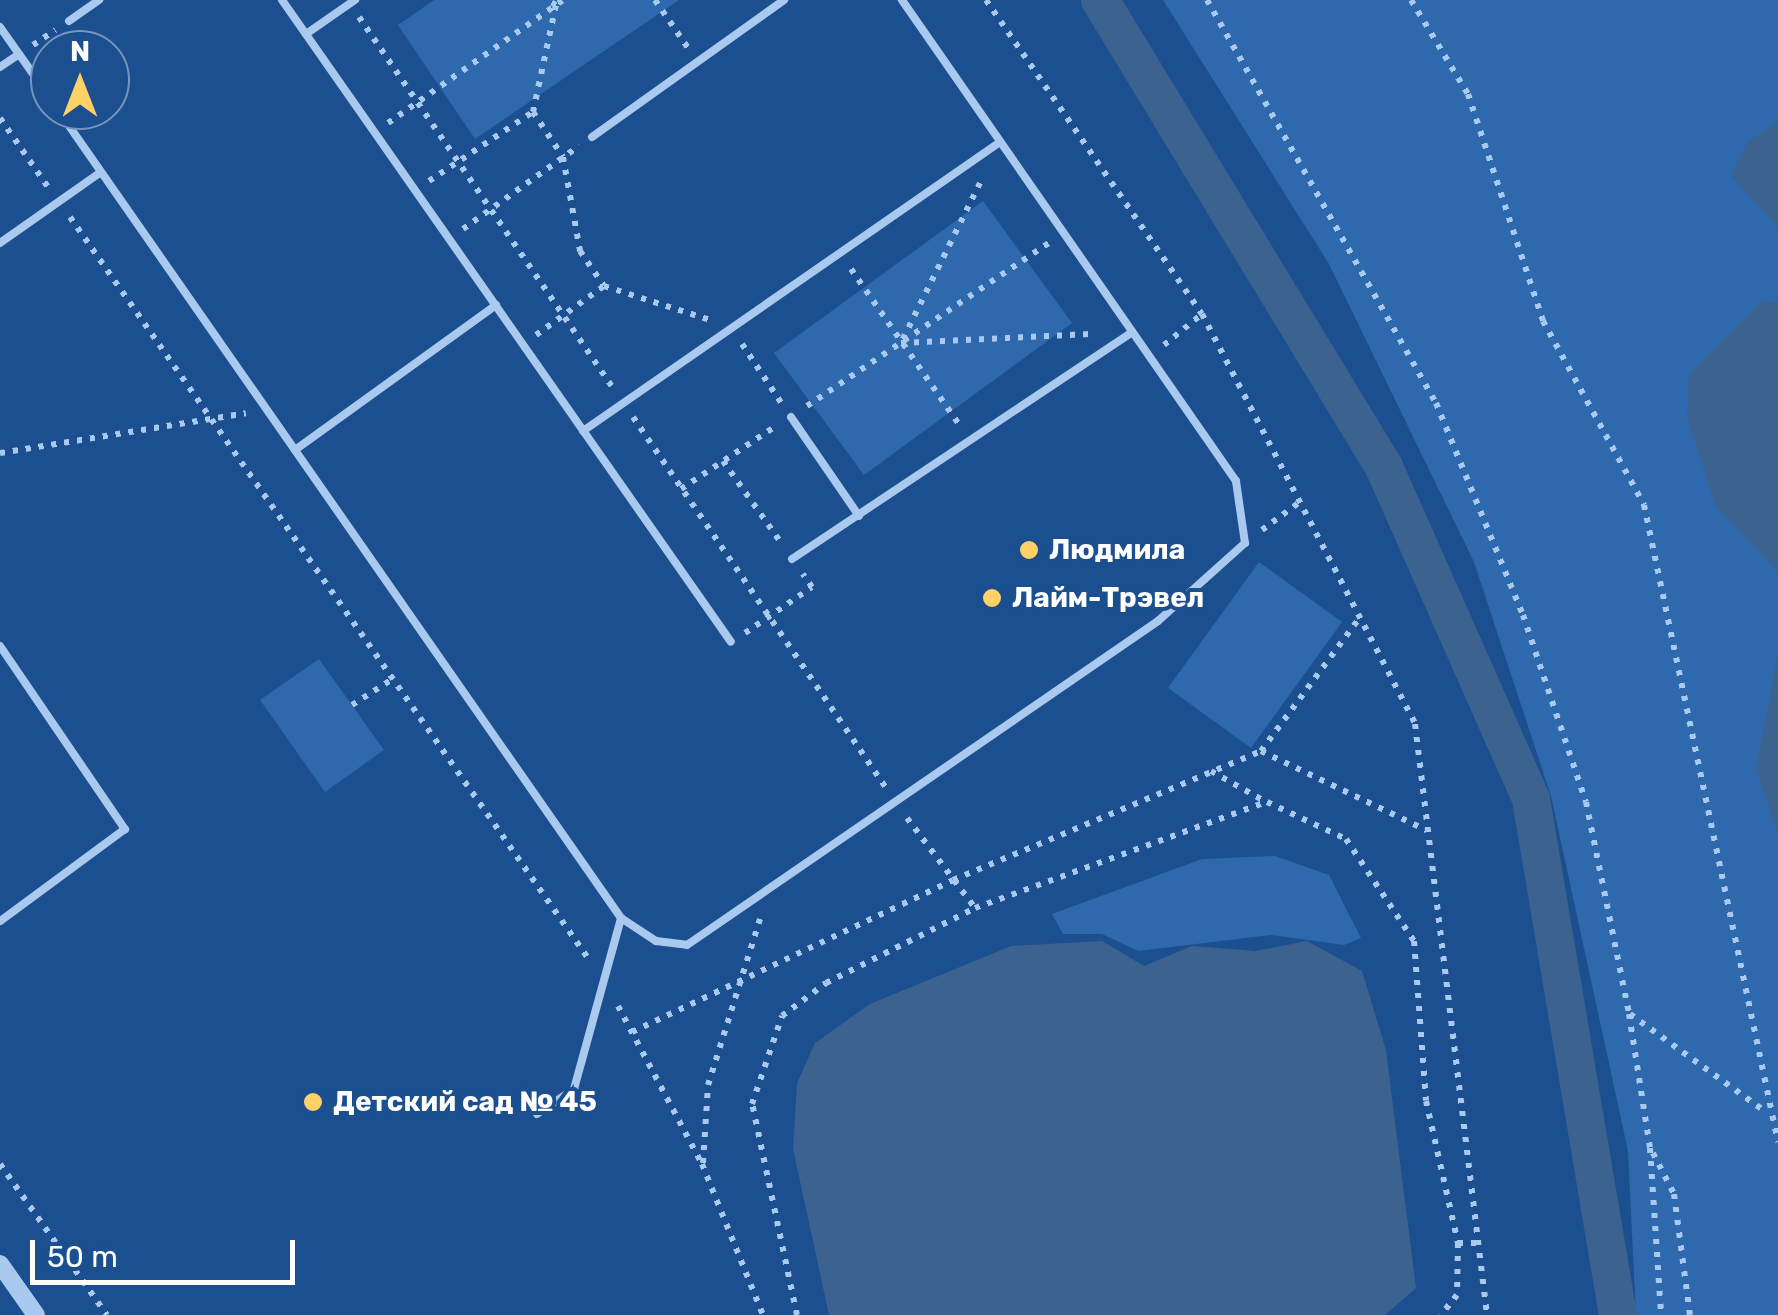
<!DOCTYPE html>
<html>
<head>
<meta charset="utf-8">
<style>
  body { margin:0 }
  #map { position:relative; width:1778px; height:1315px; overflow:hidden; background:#1b4f8f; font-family:Rubik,sans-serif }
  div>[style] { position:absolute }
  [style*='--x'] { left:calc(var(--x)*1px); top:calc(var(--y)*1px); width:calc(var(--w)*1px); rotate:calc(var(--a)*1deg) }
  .green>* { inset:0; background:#2e69ad }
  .water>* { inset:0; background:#3c6290 }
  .canal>* { height:38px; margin:-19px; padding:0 19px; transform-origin:19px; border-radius:19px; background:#3c6290 }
  .path>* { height:6px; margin-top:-3px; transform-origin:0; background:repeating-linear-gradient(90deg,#a9c9ee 0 5px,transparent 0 13px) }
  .service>* { height:8px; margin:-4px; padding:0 4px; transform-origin:4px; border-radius:4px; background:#a9c9ee }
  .tertiary>* { height:18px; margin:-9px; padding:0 9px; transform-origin:9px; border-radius:9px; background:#a9c9ee }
  .dots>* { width:28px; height:28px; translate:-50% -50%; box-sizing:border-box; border:5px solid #1b4f8f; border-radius:50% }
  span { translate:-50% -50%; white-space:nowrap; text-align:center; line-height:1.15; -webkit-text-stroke:8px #1b4f8f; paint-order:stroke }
  .poi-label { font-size:28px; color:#fff; font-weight:700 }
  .left { translate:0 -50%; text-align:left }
  .north { position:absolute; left:30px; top:30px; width:100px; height:100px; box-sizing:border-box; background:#1b4f8f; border:2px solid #7695bc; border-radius:50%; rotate:0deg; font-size:28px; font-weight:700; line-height:40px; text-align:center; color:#fff }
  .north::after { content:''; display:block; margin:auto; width:35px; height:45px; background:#ffd166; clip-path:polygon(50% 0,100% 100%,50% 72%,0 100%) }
  .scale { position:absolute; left:30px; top:1240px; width:265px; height:45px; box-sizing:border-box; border:5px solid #fff; border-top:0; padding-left:12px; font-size:30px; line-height:35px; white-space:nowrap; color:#fff; -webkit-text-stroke:8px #1b4f8f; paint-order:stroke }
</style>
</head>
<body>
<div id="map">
  <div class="green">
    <i style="clip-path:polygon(434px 0,679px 0,475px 139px,398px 25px)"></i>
    <i style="clip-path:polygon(1163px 0,1778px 0,1778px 1315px,1636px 1315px,1628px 1151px,1551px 796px,1474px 562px,1329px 264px)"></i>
    <i style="clip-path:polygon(983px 201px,1072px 323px,864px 475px,774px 353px)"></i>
    <i style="clip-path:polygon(1259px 562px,1342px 622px,1251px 748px,1168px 688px)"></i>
    <i style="clip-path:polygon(319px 659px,384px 750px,325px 792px,260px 700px)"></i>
    <i style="clip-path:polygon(1275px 856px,1329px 875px,1361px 938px,1344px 945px,1271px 935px,1138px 951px,1102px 934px,1063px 934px,1052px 914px,1202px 859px)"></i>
  </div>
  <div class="water">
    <i style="clip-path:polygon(1778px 121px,1778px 228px,1731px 176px,1747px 143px)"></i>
    <i style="clip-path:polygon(1762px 301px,1778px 302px,1778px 572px,1715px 505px,1687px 417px,1689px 374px)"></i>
    <i style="clip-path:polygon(1778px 654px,1778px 835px,1756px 769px)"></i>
    <i style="clip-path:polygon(1102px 941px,1144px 966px,1192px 946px,1256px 951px,1307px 941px,1362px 971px,1386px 1050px,1416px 1288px,1385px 1315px,829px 1315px,793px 1149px,797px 1083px,815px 1043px,870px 1004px,1011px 946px)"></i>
  </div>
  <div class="canal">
    <i style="--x:1100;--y:0;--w:547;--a:58.69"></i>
    <i style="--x:1384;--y:467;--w:363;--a:66.1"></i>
    <i style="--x:1531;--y:799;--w:523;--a:80.43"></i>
  </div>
  <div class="path">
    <i style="--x:655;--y:0;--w:58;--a:55.5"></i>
    <i style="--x:986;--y:0;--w:381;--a:55.5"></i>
    <i style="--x:1202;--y:314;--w:462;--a:62.5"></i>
    <i style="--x:1415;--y:724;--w:595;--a:83.05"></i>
    <i style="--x:1207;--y:0;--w:464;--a:60.4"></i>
    <i style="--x:1436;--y:403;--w:229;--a:67.7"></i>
    <i style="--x:1523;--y:615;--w:197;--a:71.4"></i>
    <i style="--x:1586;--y:802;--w:216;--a:78.5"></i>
    <i style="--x:1629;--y:1014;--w:136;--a:81.1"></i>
    <i style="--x:1650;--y:1148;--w:167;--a:86.2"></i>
    <i style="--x:1411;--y:0;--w:110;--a:58.8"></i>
    <i style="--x:1468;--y:94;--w:239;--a:71.7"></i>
    <i style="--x:1543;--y:321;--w:210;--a:61.2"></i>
    <i style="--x:1644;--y:505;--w:651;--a:78.12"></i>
    <i style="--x:359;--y:17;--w:447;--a:55.6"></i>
    <i style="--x:33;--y:45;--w:27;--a:-34"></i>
    <i style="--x:533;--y:112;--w:54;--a:56.3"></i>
    <i style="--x:563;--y:157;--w:96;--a:79.7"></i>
    <i style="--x:580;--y:251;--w:42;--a:55.6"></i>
    <i style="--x:604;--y:286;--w:111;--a:17.8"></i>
    <i style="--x:0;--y:118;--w:84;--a:55.2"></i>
    <i style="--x:388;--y:123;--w:214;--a:-35.1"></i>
    <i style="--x:429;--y:181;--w:125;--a:-33.6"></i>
    <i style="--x:533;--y:112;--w:109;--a:-77.9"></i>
    <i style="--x:556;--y:5;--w:10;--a:-151"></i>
    <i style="--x:980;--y:183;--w:178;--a:116.3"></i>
    <i style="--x:901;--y:343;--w:189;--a:-2.7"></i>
    <i style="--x:70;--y:217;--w:908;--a:55.05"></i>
    <i style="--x:463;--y:229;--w:143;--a:-35.6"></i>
    <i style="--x:851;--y:269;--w:188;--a:55.2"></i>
    <i style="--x:536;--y:335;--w:84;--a:-35.8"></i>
    <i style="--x:742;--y:344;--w:72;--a:56.3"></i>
    <i style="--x:1164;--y:345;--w:49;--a:-39.2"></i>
    <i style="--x:807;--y:406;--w:293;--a:-34"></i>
    <i style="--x:633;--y:417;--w:448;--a:55.7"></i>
    <i style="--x:0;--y:453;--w:249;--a:-9.2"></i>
    <i style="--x:723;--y:461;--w:102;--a:54.6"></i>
    <i style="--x:681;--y:489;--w:114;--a:-33.6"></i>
    <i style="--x:1262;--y:530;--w:49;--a:-36.6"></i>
    <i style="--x:745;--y:633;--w:81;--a:-34.5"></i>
    <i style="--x:812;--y:587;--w:16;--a:-125"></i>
    <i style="--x:352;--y:705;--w:50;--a:-32.7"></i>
    <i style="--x:1261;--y:751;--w:183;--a:25.6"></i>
    <i style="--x:1211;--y:771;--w:63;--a:29.4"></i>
    <i style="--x:907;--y:818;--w:113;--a:52.9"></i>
    <i style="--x:618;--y:1006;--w:179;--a:62"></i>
    <i style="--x:702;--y:1164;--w:163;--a:68"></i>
    <i style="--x:1630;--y:1014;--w:168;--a:35.8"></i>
    <i style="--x:632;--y:1032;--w:355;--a:-25.3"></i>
    <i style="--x:953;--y:880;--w:334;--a:-22.7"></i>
    <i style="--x:1261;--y:751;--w:167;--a:-53.5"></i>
    <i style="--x:1653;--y:1153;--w:46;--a:62.9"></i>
    <i style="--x:1674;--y:1194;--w:122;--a:82.5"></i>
    <i style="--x:703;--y:1163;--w:78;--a:-86.3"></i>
    <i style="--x:708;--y:1085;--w:174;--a:-72.6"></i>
    <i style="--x:0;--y:1164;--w:185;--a:54.7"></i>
    <i style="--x:1458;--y:1243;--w:20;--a:0"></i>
    <i style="--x:797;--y:1315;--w:216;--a:-102"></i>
    <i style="--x:752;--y:1104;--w:93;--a:-71.2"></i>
    <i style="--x:782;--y:1016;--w:55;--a:-36.9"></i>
    <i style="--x:826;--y:983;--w:167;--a:-26.7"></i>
    <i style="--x:975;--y:908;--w:311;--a:-20"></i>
    <i style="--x:1267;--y:802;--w:87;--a:25.1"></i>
    <i style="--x:1346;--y:839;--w:123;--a:56.3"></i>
    <i style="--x:1414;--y:941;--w:160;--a:85.7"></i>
    <i style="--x:1426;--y:1101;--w:146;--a:77.3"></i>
    <i style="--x:1458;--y:1243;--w:52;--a:91.1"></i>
    <i style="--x:1457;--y:1295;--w:26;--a:129"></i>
  </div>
  <div class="service">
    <i style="--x:282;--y:0;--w:783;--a:55.03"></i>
    <i style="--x:69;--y:21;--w:37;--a:-35"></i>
    <i style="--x:0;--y:27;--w:87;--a:54.8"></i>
    <i style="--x:306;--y:34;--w:60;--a:-34.8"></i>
    <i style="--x:0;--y:67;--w:23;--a:-34"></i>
    <i style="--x:58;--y:110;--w:985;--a:55.13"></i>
    <i style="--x:621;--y:918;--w:42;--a:33.3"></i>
    <i style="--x:656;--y:941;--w:31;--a:7"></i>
    <i style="--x:687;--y:945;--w:572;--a:-34.52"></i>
    <i style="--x:1158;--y:621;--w:117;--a:-41.9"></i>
    <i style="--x:1245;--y:543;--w:63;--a:-98.3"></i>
    <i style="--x:1236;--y:481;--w:586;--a:-124.78"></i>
    <i style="--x:592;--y:137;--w:236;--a:-35.5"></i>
    <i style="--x:0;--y:243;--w:123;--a:-35.1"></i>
    <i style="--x:791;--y:417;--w:120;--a:55.5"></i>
    <i style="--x:583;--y:431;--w:507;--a:-34.72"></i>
    <i style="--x:295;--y:450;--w:248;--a:-35.8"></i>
    <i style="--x:792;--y:559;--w:409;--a:-33.7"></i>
    <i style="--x:0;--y:646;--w:222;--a:55.7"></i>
    <i style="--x:125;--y:829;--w:155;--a:143.6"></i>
    <i style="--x:537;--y:1114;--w:45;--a:-34"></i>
    <i style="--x:574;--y:1089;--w:177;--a:-74.6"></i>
  </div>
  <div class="tertiary">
    <i style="--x:0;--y:1264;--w:62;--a:54.8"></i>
  </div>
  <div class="dots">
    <i style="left:1029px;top:550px;background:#ffd166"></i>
    <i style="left:992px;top:598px;background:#ffd166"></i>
    <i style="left:313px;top:1102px;background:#ffd166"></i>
  </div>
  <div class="poi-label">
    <span class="left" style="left:1049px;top:550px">Людмила</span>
    <span class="left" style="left:1012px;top:598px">Лайм-Трэвел</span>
    <span class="left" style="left:333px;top:1102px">Детский сад № 45</span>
  </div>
  <div class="north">N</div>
  <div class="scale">50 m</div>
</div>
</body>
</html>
